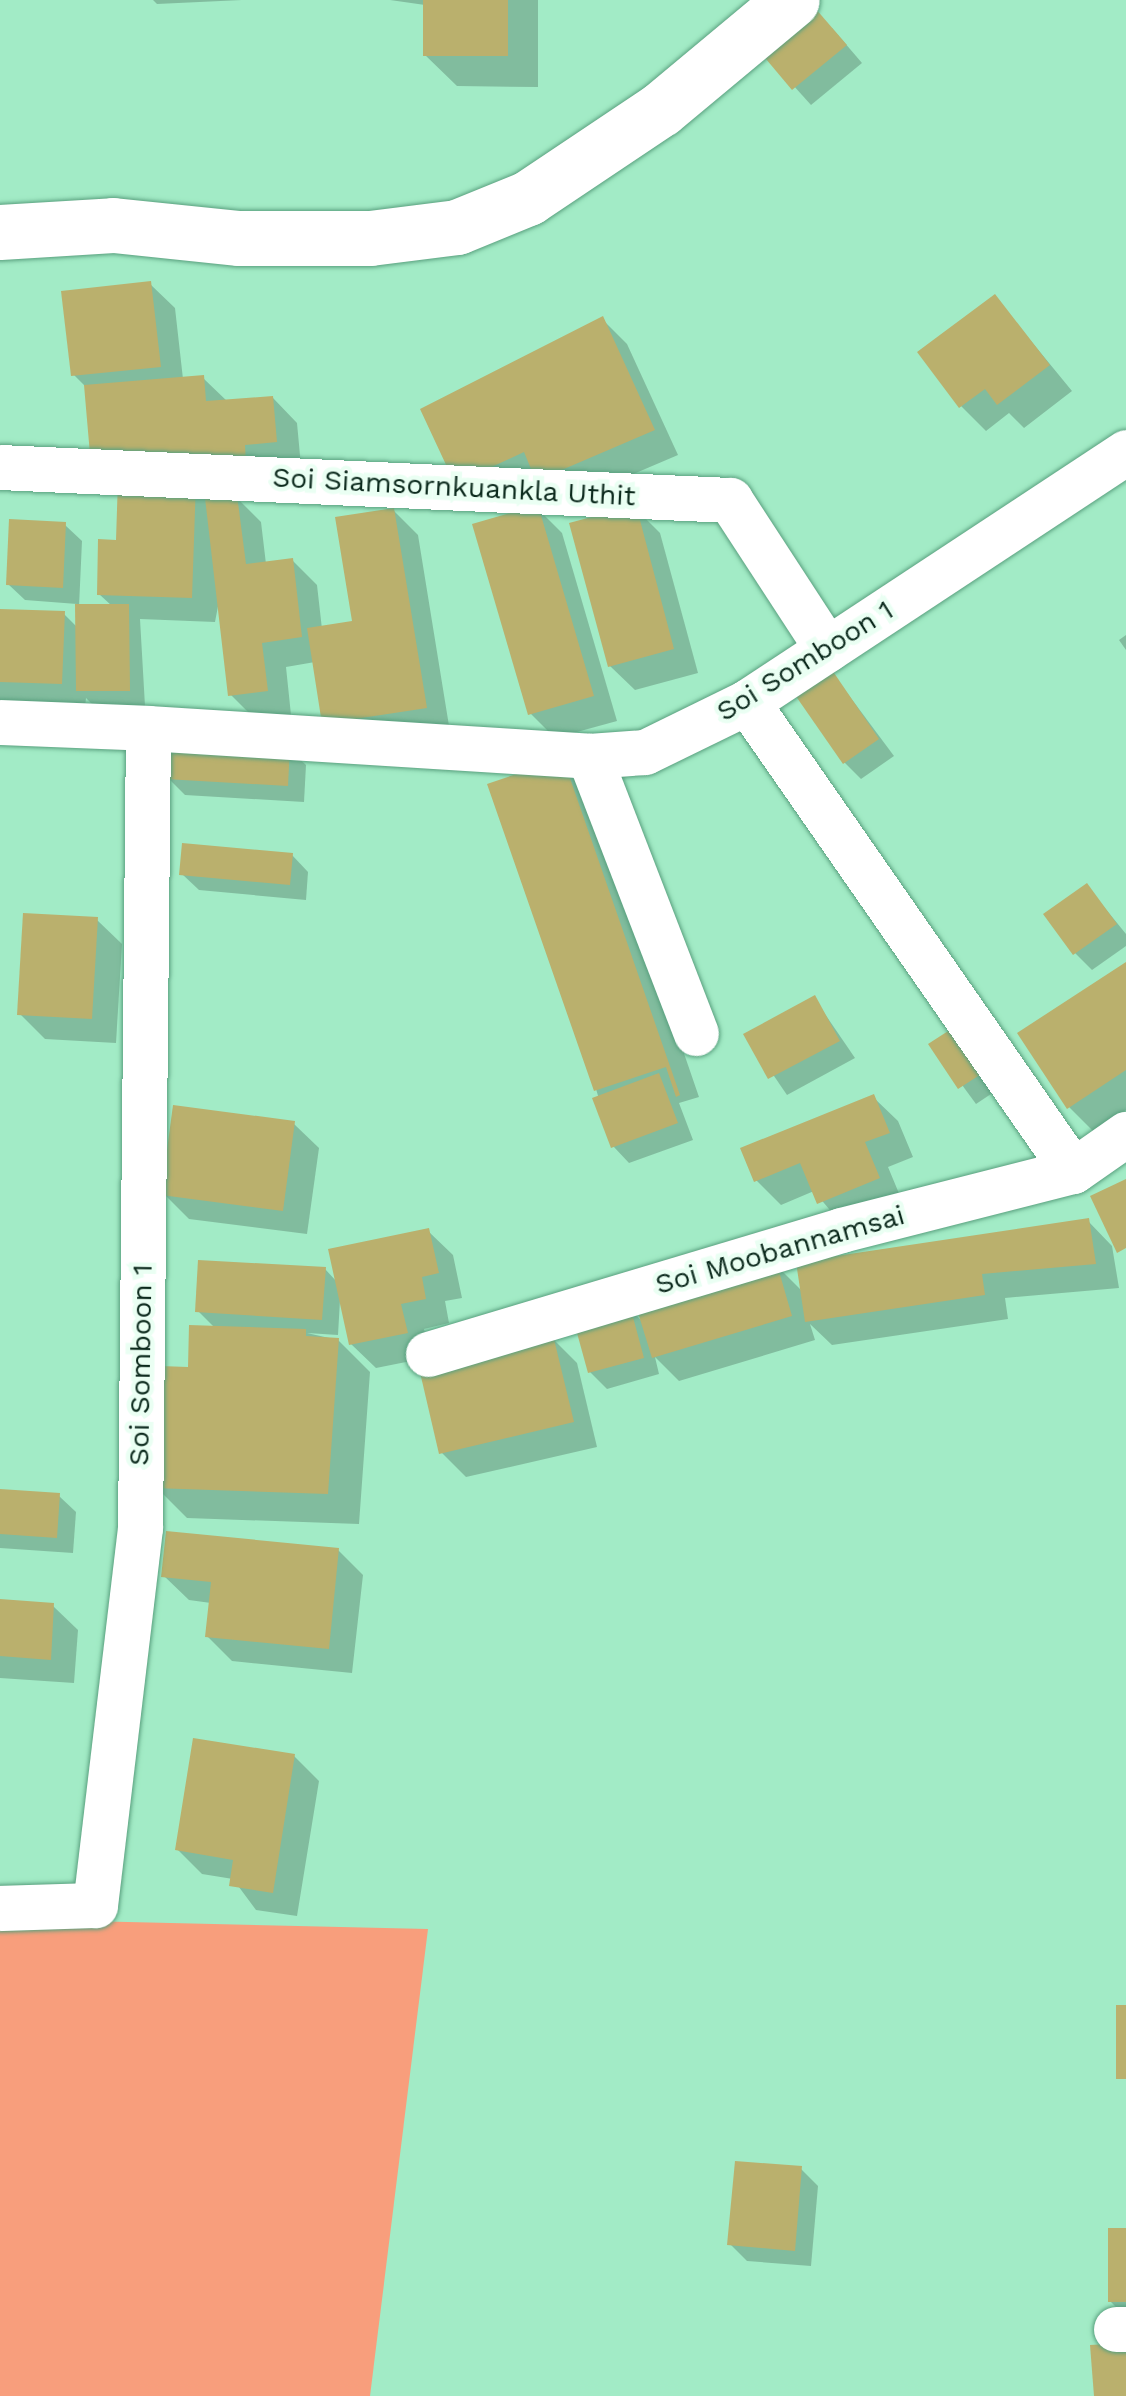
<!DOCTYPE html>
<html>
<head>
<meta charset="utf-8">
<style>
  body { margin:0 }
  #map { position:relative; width:1126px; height:2396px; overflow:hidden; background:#a2ebc6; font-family:"Work Sans",sans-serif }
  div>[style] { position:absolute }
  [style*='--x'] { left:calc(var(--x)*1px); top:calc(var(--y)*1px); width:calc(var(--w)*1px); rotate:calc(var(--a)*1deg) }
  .green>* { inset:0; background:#f89e7c }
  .shadow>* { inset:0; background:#0003 }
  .building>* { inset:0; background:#bab06d }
  .roads { filter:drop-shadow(0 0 2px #59a07e) drop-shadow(0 0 2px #59a07e) }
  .minor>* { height:45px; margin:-22.5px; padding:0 22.5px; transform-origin:22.5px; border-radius:22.5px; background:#fff }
  .tertiary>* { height:55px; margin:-27.5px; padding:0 27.5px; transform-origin:27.5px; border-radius:27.5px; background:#fff }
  span { translate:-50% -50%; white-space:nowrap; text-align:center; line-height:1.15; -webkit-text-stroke:9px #eafff3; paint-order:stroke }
  .street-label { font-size:28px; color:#0b291c }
</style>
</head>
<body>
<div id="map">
  <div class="green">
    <i style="clip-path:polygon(0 1919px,428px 1929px,370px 2396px,0 2396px)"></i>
  </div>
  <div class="shadow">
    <i style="clip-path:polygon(153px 0,242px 0,157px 4px)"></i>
    <i style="clip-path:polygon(390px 0,538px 0,538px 87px,457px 86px,425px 55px,425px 5px)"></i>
    <i style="clip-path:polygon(832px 28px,862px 63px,811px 105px,765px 54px)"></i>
    <i style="clip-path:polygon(150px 284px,175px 308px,183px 379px,203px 378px,228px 402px,273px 398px,297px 423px,301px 466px,237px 498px,261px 522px,266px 564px,292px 560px,317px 585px,322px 629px,355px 623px,393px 510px,418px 535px,450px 732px,349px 748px,315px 662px,286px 667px,291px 715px,255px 719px,230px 694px,219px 601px,215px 622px,140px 619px,145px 706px,95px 707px,86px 698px,85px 707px,0 704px,0 612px,64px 614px,78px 628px,77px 604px,25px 600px,8px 584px,65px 525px,82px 541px,79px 607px,112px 606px,99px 594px,119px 542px,120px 490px,87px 388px,74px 375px)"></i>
    <i style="clip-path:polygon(995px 297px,1072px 391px,1024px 428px,1009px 413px,986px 431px,961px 406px)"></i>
    <i style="clip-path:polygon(603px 320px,627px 344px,678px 455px,563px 504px,457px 483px)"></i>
    <i style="clip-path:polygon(537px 508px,562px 533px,617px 721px,555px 738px,531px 714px)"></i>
    <i style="clip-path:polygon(635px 508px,660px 533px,698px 673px,635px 690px,610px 666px)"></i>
    <i style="clip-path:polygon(1126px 635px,1126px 650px,1119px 640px)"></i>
    <i style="clip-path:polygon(830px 670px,894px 756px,861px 779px,844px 762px)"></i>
    <i style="clip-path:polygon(289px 749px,306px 765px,304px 802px,185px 795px,168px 778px)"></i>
    <i style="clip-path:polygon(562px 761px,594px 792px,699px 1097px,679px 1103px,693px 1140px,629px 1163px,613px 1146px,596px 1089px)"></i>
    <i style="clip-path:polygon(292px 855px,308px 872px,306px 900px,199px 890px,182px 874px)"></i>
    <i style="clip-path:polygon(1087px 886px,1126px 934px,1126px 946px,1092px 970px,1075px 953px)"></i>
    <i style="clip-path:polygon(97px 920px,122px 944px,116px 1043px,45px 1039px,20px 1014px)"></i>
    <i style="clip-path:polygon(1126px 965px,1126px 1110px,1094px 1132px,1069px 1107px)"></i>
    <i style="clip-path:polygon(814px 998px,855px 1058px,787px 1095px,746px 1035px)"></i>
    <i style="clip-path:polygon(932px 1044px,1003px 1086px,976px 1104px)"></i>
    <i style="clip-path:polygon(873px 1097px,898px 1121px,913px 1157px,888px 1167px,903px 1203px,844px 1227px,814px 1191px,781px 1205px,756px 1180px)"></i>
    <i style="clip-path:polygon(294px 1124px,319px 1148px,307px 1234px,189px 1219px,164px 1194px)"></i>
    <i style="clip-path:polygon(1088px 1221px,1112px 1246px,1119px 1288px,1005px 1298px,1008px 1319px,832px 1345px,810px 1324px,815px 1340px,679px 1381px,655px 1357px,659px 1374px,607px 1389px,590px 1372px,630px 1309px,644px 1323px,775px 1264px,803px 1292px)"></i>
    <i style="clip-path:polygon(428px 1231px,453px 1255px,462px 1298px,445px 1301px,449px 1323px,424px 1329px,431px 1357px,376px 1368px,351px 1344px,340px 1300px,338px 1335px,307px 1333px,338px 1340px,370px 1372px,359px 1524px,187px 1518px,156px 1487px,190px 1370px,215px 1328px,198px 1311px,325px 1269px,338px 1283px)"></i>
    <i style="clip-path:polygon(552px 1338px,577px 1363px,597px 1447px,466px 1477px,442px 1453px)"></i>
    <i style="clip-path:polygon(0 1491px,59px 1496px,76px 1512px,73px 1553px,0 1548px)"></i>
    <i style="clip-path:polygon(338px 1550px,363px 1575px,352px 1673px,232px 1661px,207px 1636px,211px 1603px,189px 1600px,164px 1576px)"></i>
    <i style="clip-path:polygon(0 1602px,53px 1606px,78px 1630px,74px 1683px,0 1678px)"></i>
    <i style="clip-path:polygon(294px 1756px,319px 1781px,297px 1916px,256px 1910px,233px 1879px,202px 1874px,178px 1850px)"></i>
    <i style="clip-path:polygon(801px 2169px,818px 2186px,811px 2266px,747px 2261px,730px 2244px)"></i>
    <i style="clip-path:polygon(1126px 2230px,1126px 2317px,1110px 2301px)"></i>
  </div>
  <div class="building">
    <i style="clip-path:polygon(423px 0,508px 0,508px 56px,423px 56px)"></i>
    <i style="clip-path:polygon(815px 8px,847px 45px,792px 90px,761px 53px)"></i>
    <i style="clip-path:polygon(151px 281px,161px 367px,71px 376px,61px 291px)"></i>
    <i style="clip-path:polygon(995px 294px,1050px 365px,997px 405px,985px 389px,959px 408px,917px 352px)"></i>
    <i style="clip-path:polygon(603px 316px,655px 430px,536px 481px,524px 452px,455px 484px,420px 409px)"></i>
    <i style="clip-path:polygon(204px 375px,206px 401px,273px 396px,277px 442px,245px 445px,246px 463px,91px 466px,84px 385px)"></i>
    <i style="clip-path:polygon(118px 479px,196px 481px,192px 598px,97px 595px,98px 539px,116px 540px)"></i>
    <i style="clip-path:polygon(237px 495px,246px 564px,293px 558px,302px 637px,262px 643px,268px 691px,228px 696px,205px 498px)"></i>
    <i style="clip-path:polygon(538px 505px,594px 696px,528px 715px,472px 524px)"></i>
    <i style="clip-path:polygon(636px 505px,674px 649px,608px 667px,569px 523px)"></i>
    <i style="clip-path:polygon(394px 508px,427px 708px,322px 724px,307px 628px,352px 621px,335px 517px)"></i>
    <i style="clip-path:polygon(9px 519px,66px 522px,63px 588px,6px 585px)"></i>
    <i style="clip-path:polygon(75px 604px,129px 604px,130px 691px,76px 691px)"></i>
    <i style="clip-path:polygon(0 609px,65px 611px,62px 684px,0 682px)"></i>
    <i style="clip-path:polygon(830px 667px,879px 739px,843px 764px,793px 692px)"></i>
    <i style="clip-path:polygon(167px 739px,290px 746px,288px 786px,165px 779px)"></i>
    <i style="clip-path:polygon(563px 758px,680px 1095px,676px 1097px,666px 1067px,594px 1091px,487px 784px)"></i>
    <i style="clip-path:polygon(182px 843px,293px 853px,290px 885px,179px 875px)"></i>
    <i style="clip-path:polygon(1087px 883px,1117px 924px,1073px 955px,1043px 914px)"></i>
    <i style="clip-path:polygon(23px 913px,98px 917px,92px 1019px,17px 1015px)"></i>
    <i style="clip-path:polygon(1126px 962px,1126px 1070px,1067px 1109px,1017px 1033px)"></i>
    <i style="clip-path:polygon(815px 995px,840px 1041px,768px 1079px,743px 1034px)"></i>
    <i style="clip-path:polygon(959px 1024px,989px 1069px,958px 1089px,928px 1044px)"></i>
    <i style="clip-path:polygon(659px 1073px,678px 1123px,611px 1148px,592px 1098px)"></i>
    <i style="clip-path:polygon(874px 1094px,890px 1133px,865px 1142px,880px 1178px,817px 1204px,800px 1163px,754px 1182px,740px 1148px)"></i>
    <i style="clip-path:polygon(173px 1105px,295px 1121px,283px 1211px,161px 1195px)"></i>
    <i style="clip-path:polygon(1126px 1179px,1126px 1248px,1117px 1253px,1090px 1196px)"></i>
    <i style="clip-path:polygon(1089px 1218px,1096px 1264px,982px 1274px,985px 1295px,805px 1322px,796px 1262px)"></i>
    <i style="clip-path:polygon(429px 1228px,439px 1273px,422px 1277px,426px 1299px,401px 1304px,408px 1333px,349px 1345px,328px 1249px)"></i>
    <i style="clip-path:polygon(198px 1260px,326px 1267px,322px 1320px,195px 1312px)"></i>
    <i style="clip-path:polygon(776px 1261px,792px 1316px,652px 1358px,635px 1303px)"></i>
    <i style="clip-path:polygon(630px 1306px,644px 1358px,588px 1373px,574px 1322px)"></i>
    <i style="clip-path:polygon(189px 1325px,306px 1329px,306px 1336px,339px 1338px,328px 1494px,153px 1488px,160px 1366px,188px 1367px)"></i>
    <i style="clip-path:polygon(553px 1335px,574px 1422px,439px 1454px,419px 1368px)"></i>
    <i style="clip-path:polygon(0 1489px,60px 1493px,57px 1538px,0 1534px)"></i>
    <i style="clip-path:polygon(166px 1531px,339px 1548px,329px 1649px,205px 1637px,211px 1582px,161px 1577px)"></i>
    <i style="clip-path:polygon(0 1599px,54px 1603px,51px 1660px,0 1656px)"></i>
    <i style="clip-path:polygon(193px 1738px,295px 1754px,273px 1893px,229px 1886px,233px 1860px,175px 1850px)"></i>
    <i style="clip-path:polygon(1116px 2005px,1126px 2005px,1126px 2079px,1116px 2079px)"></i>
    <i style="clip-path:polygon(735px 2161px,802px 2166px,795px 2251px,727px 2245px)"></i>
    <i style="clip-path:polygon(1108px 2228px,1126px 2228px,1126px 2302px,1108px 2302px)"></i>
    <i style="clip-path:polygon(1126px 2343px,1126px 2396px,1094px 2396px,1090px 2345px)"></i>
  </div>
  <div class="roads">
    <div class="minor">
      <i style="--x:0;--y:467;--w:731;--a:2.59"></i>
      <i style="--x:730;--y:500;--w:178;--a:56.9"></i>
      <i style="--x:747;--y:702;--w:571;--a:55.2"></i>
      <i style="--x:0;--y:722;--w:148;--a:2.3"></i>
      <i style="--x:148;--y:728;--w:800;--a:90.57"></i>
      <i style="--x:140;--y:1528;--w:380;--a:96.8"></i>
      <i style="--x:95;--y:1905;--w:95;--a:178.2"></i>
      <i style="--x:148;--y:728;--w:442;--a:3.6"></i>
      <i style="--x:589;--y:756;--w:56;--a:-4.1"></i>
      <i style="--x:645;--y:752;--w:114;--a:-26.1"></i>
      <i style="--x:747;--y:702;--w:454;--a:-33.4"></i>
      <i style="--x:589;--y:756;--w:297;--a:68.9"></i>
      <i style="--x:428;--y:1354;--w:431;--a:-16.7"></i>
      <i style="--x:841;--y:1230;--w:239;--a:-14.3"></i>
      <i style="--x:1073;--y:1171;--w:65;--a:-34.9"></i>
      <i style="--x:1116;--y:2329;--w:10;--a:0"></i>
    </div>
    <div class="tertiary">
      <i style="--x:0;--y:232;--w:113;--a:-3.5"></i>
      <i style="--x:113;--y:225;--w:127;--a:5.9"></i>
      <i style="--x:239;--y:238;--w:131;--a:0"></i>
      <i style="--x:370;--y:238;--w:88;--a:-7.2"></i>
      <i style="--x:457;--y:227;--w:77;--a:-22.2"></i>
      <i style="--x:528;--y:198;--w:160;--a:-33.8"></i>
      <i style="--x:661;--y:109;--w:170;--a:-39.8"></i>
    </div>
  </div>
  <div class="street-label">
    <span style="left:454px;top:487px;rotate:3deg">Soi Siamsornkuankla Uthit</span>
    <span style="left:805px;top:661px;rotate:-32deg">Soi Somboon 1</span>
    <span style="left:780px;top:1250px;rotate:-16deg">Soi Moobannamsai</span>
    <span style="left:141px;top:1365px;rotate:-89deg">Soi Somboon 1</span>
  </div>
</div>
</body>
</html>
